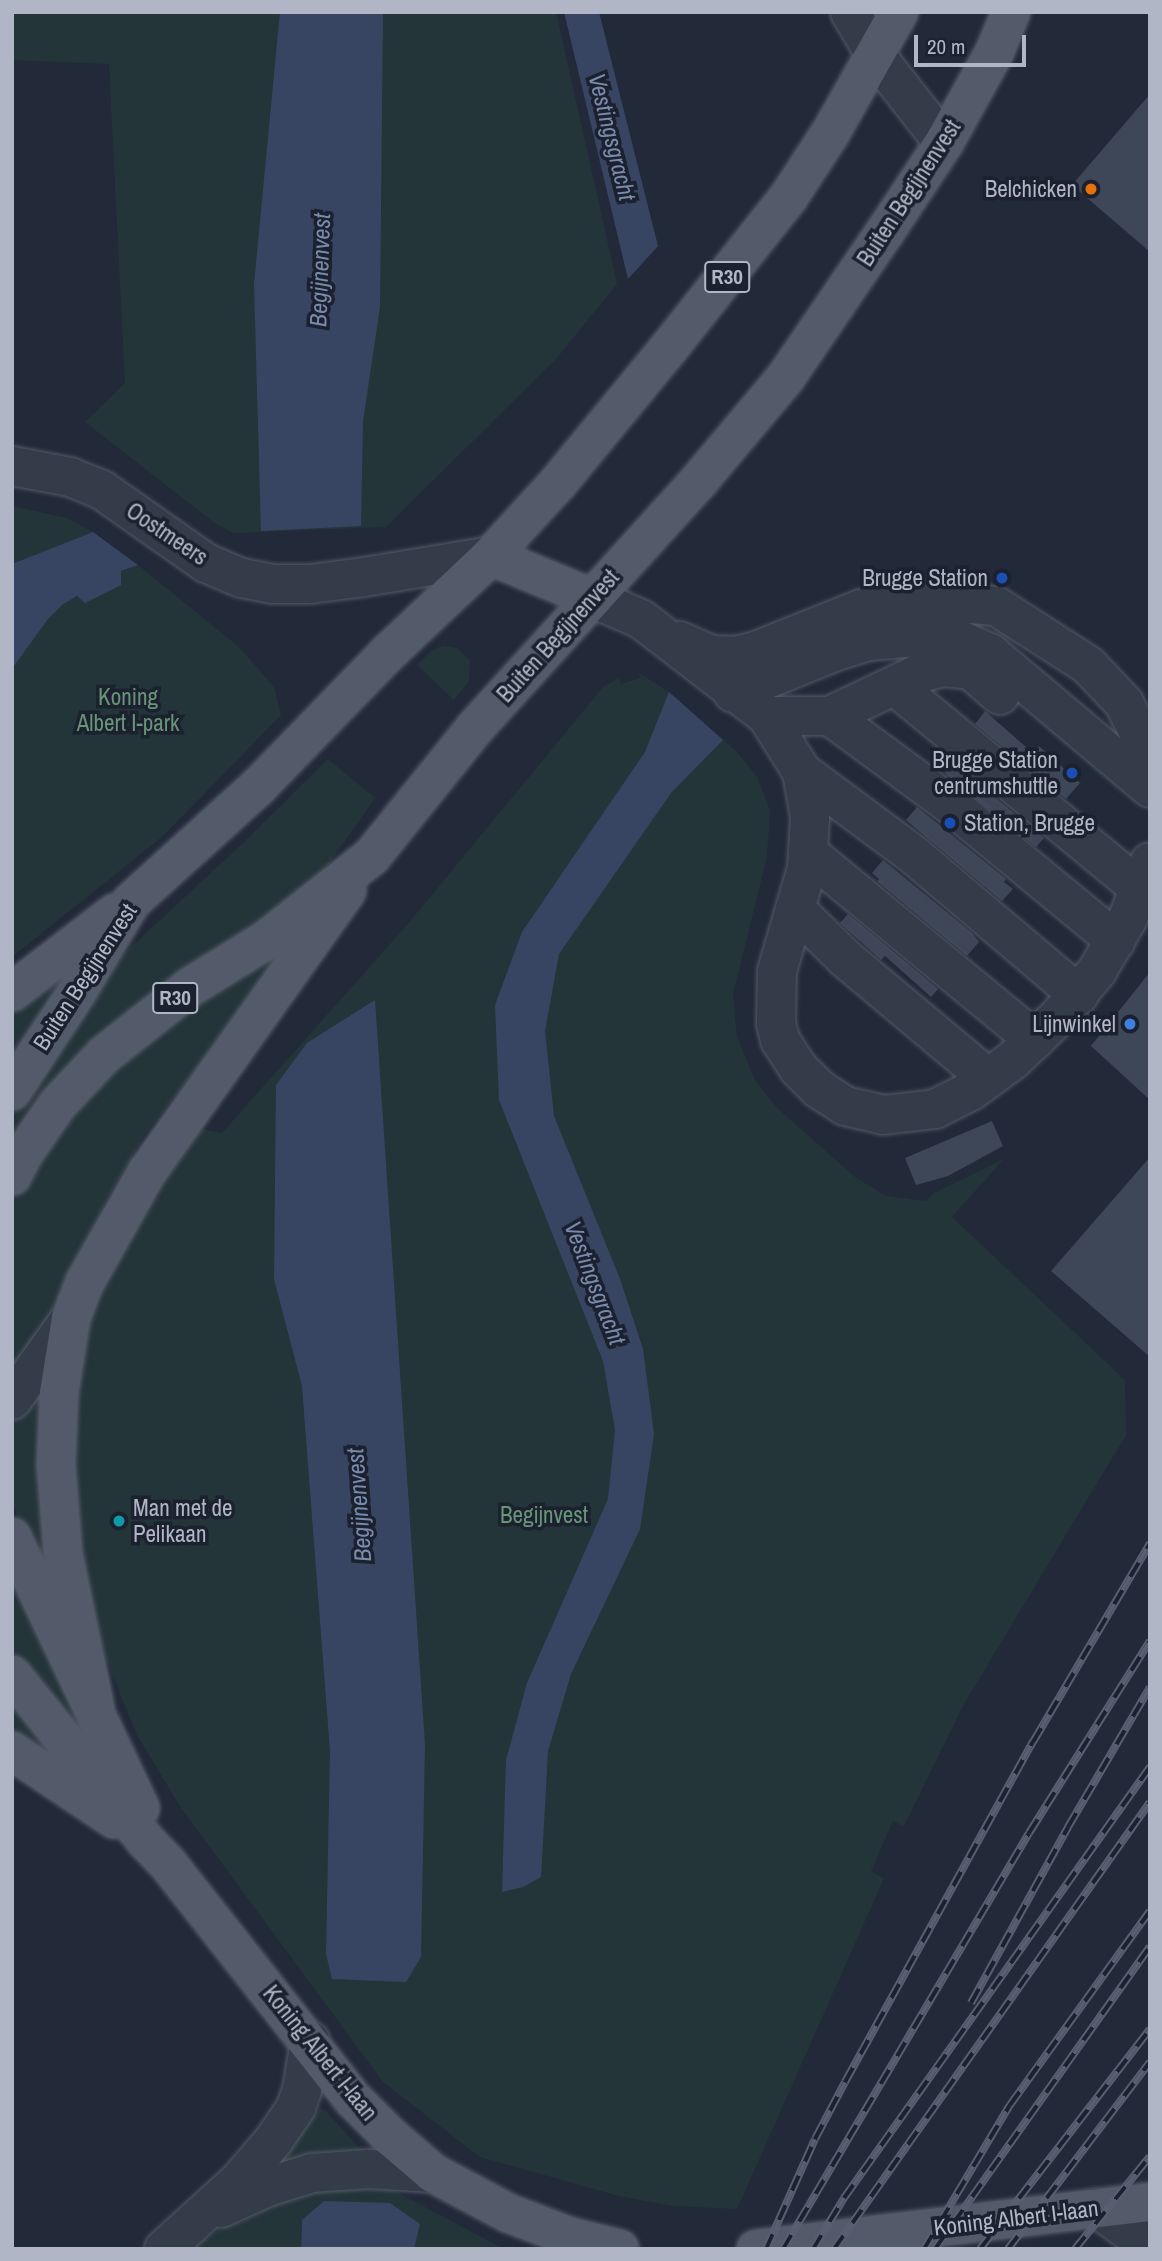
<!DOCTYPE html>
<html>
<head>
<meta charset="utf-8">
<style>
  body { margin:0 }
  #map { position:relative; width:1162px; height:2261px; overflow:hidden; background:#222939; font-family:"Archivo Narrow",sans-serif }
  div>[style] { position:absolute }
  [style*='--x'] { left:calc(var(--x)*1px); top:calc(var(--y)*1px); width:calc(var(--w)*1px); rotate:calc(var(--a)*1deg) }
  .green>* { inset:0; background:#24353a }
  .water>* { inset:0; background:#384562 }
  .building>* { inset:0; background:#3e4758 }
  .roads { filter:drop-shadow(0 0 2px #535967) drop-shadow(0 0 2px #535967) }
  .minor>* { height:38px; margin:-19px; padding:0 19px; transform-origin:19px; border-radius:19px; background:#353c49 }
  .major>* { height:38px; margin:-19px; padding:0 19px; transform-origin:19px; border-radius:19px; background:#535a69 }
  .rail>* { height:8px; margin-top:-4px; transform-origin:0; background:repeating-linear-gradient(90deg,#1b212e 0 16px,#575f70 0 32px); box-sizing:border-box; border-block:2px solid #575f70 }
  .dots>* { width:19px; height:19px; translate:-50% -50%; box-sizing:border-box; border:4px solid #1b212e; border-radius:50% }
  span { translate:-50% -50%; white-space:nowrap; text-align:center; line-height:1.15; -webkit-text-stroke:7px #1b212e; paint-order:stroke }
  .shield-label span { padding:2px 5px; background:#1b212e; border:2px solid; border-radius:5px; -webkit-text-stroke-width:0 }
  .shield-label { font-size:21px; color:#b0b6c5; font-weight:700 }
  .poi-label { font-size:23px; color:#b0b6c5 }
  .right { translate:-100% -50%; text-align:right }
  .left { translate:0 -50%; text-align:left }
  .street-label { font-size:23px; color:#b0b6c5 }
  .park-label { font-size:23px; color:#689577 }
  .water-label { font-size:24px; color:#798aac; font-style:italic }
  .frame { position:absolute; inset:0; border:14px solid #b0b6c5; pointer-events:none }
  .scale { position:absolute; left:914px; top:35px; width:112px; height:32px; box-sizing:border-box; border:4px solid #b0b6c5; border-top:0; padding-left:9px; font-size:21px; line-height:24px; white-space:nowrap; color:#b0b6c5; -webkit-text-stroke:5px #1b212e; paint-order:stroke }
</style>
</head>
<body>
<div id="map">
  <div class="green">
    <i style="clip-path:polygon(12px 12px,556px 12px,617px 284px,556px 359px,386px 527px,234px 533px,216px 524px,85px 422px,125px 383px,109px 64px,12px 60px)"></i>
    <i style="clip-path:polygon(12px 506px,66px 518px,93px 532px,12px 564px)"></i>
    <i style="clip-path:polygon(138px 565px,239px 647px,274px 687px,281px 715px,162px 837px,12px 957px,12px 669px,48px 619px,62px 605px,121px 571px)"></i>
    <i style="clip-path:polygon(443px 646px,457px 648px,470px 661px,469px 681px,454px 700px,417px 665px,431px 651px)"></i>
    <i style="clip-path:polygon(639px 673px,669px 692px,736px 751px,757px 777px,770px 810px,767px 857px,733px 994px,737px 1037px,755px 1080px,776px 1107px,855px 1177px,886px 1196px,926px 1201px,934px 1193px,1004px 1159px,952px 1217px,1125px 1380px,1126px 1435px,964px 1704px,904px 1826px,893px 1821px,871px 1871px,884px 1878px,737px 2209px,673px 2206px,619px 2196px,480px 2157px,383px 2082px,179px 1805px,137px 1735px,105px 1657px,80px 1568px,70px 1408px,98px 1286px,196px 1128px,222px 1133px,407px 925px,604px 686px,619px 678px,621px 684px,640px 678px)"></i>
    <i style="clip-path:polygon(328px 759px,375px 798px,319px 878px,12px 1142px,12px 1114px,118px 959px,241px 845px)"></i>
    <i style="clip-path:polygon(277px 948px,279px 966px,144px 1135px,107px 1199px,56px 1311px,12px 1379px,12px 1198px,27px 1168px,132px 1044px)"></i>
    <i style="clip-path:polygon(63px 975px,69px 975px,12px 1068px,12px 1013px)"></i>
    <i style="clip-path:polygon(51px 1358px,60px 1586px,19px 1522px,12px 1501px,12px 1423px)"></i>
    <i style="clip-path:polygon(12px 1570px,86px 1726px,83px 1733px,71px 1724px,12px 1652px)"></i>
    <i style="clip-path:polygon(12px 1692px,96px 1797px,12px 1736px)"></i>
    <i style="clip-path:polygon(319px 2108px,325px 2110px,361px 2150px,270px 2165px)"></i>
    <i style="clip-path:polygon(323px 2185px,391px 2189px,504px 2249px,414px 2249px,420px 2224px,302px 2220px,301px 2249px,191px 2249px,232px 2221px)"></i>
  </div>
  <div class="water">
    <i style="clip-path:polygon(280px 12px,383px 12px,380px 307px,363px 421px,361px 526px,261px 531px,254px 284px)"></i>
    <i style="clip-path:polygon(564px 12px,599px 12px,658px 246px,628px 279px)"></i>
    <i style="clip-path:polygon(93px 532px,138px 565px,121px 571px,121px 585px,85px 603px,77px 596px,62px 605px,48px 619px,12px 669px,12px 564px)"></i>
    <i style="clip-path:polygon(669px 692px,723px 740px,671px 793px,559px 954px,545px 1031px,554px 1116px,620px 1279px,643px 1349px,654px 1434px,640px 1529px,571px 1674px,548px 1751px,541px 1877px,523px 1887px,502px 1892px,506px 1760px,527px 1683px,608px 1499px,615px 1430px,603px 1361px,499px 1100px,495px 1005px,522px 932px,645px 752px)"></i>
    <i style="clip-path:polygon(375px 1000px,425px 1745px,421px 1957px,406px 1982px,332px 1979px,326px 1954px,330px 1751px,302px 1386px,274px 1279px,276px 1085px,307px 1043px)"></i>
    <i style="clip-path:polygon(324px 2201px,390px 2203px,420px 2224px,414px 2249px,301px 2249px,302px 2220px)"></i>
  </div>
  <div class="building">
    <i style="clip-path:polygon(1150px 94px,1150px 252px,1072px 185px)"></i>
    <i style="clip-path:polygon(985px 711px,1033px 753px,1039px 746px,1080px 783px,1066px 799px,975px 724px)"></i>
    <i style="clip-path:polygon(947px 758px,1044px 838px,1036px 847px,947px 775px,940px 767px)"></i>
    <i style="clip-path:polygon(917px 807px,1006px 879px,1004px 882px,1013px 889px,1002px 901px,906px 820px)"></i>
    <i style="clip-path:polygon(883px 860px,972px 933px,979px 942px,967px 956px,877px 881px,879px 879px,872px 873px)"></i>
    <i style="clip-path:polygon(848px 914px,938px 989px,931px 997px,885px 956px,881px 960px,840px 923px)"></i>
    <i style="clip-path:polygon(1150px 972px,1150px 1100px,1091px 1046px)"></i>
    <i style="clip-path:polygon(992px 1121px,1003px 1146px,948px 1176px,916px 1185px,905px 1158px)"></i>
    <i style="clip-path:polygon(1150px 1157px,1150px 1357px,1051px 1271px)"></i>
  </div>
  <div class="roads">
    <div class="minor">
      <i style="--x:850;--y:12;--w:51;--a:59.4"></i>
      <i style="--x:876;--y:56;--w:110;--a:52"></i>
      <i style="--x:12;--y:466;--w:59;--a:10.7"></i>
      <i style="--x:70;--y:477;--w:35;--a:22"></i>
      <i style="--x:102;--y:490;--w:127;--a:35.1"></i>
      <i style="--x:206;--y:563;--w:39;--a:23"></i>
      <i style="--x:242;--y:578;--w:31;--a:11"></i>
      <i style="--x:272;--y:584;--w:38;--a:0"></i>
      <i style="--x:310;--y:584;--w:54;--a:-7.4"></i>
      <i style="--x:364;--y:577;--w:129;--a:-9.4"></i>
      <i style="--x:592;--y:598;--w:53;--a:23.2"></i>
      <i style="--x:641;--y:619;--w:159;--a:37.6"></i>
      <i style="--x:767;--y:716;--w:66;--a:58"></i>
      <i style="--x:802;--y:772;--w:46;--a:79.9"></i>
      <i style="--x:810;--y:817;--w:51;--a:93.4"></i>
      <i style="--x:807;--y:868;--w:107;--a:106.2"></i>
      <i style="--x:777;--y:971;--w:52;--a:91.1"></i>
      <i style="--x:776;--y:1023;--w:17;--a:77"></i>
      <i style="--x:780;--y:1040;--w:33;--a:57"></i>
      <i style="--x:798;--y:1068;--w:30;--a:45"></i>
      <i style="--x:819;--y:1089;--w:31;--a:33"></i>
      <i style="--x:845;--y:1106;--w:39;--a:13"></i>
      <i style="--x:883;--y:1115;--w:52;--a:-6.6"></i>
      <i style="--x:935;--y:1109;--w:40;--a:-26.6"></i>
      <i style="--x:971;--y:1091;--w:52;--a:-36.4"></i>
      <i style="--x:1013;--y:1060;--w:64;--a:-43.7"></i>
      <i style="--x:1059;--y:1016;--w:59;--a:-49.8"></i>
      <i style="--x:1097;--y:971;--w:61;--a:-59.7"></i>
      <i style="--x:1128;--y:918;--w:60;--a:-68.6"></i>
      <i style="--x:680;--y:641;--w:35;--a:24"></i>
      <i style="--x:712;--y:655;--w:23;--a:2"></i>
      <i style="--x:735;--y:656;--w:22;--a:-13"></i>
      <i style="--x:756;--y:651;--w:113;--a:-21.8"></i>
      <i style="--x:861;--y:609;--w:51;--a:-11.3"></i>
      <i style="--x:911;--y:599;--w:85;--a:4.7"></i>
      <i style="--x:996;--y:606;--w:109;--a:32.7"></i>
      <i style="--x:1088;--y:665;--w:52;--a:46.5"></i>
      <i style="--x:1124;--y:703;--w:58;--a:63.4"></i>
      <i style="--x:895;--y:686;--w:318;--a:39.6"></i>
      <i style="--x:733;--y:693;--w:111;--a:-22.2"></i>
      <i style="--x:836;--y:651;--w:34;--a:-17"></i>
      <i style="--x:869;--y:641;--w:60;--a:-4.8"></i>
      <i style="--x:929;--y:636;--w:29;--a:6"></i>
      <i style="--x:958;--y:639;--w:36;--a:24"></i>
      <i style="--x:991;--y:654;--w:208;--a:40.1"></i>
      <i style="--x:767;--y:716;--w:63;--a:0"></i>
      <i style="--x:830;--y:716;--w:98;--a:-25.5"></i>
      <i style="--x:918;--y:674;--w:26;--a:-16"></i>
      <i style="--x:943;--y:667;--w:28;--a:6"></i>
      <i style="--x:971;--y:670;--w:38;--a:41"></i>
      <i style="--x:830;--y:716;--w:149;--a:36.3"></i>
      <i style="--x:950;--y:804;--w:215;--a:39.5"></i>
      <i style="--x:802;--y:772;--w:141;--a:36.6"></i>
      <i style="--x:915;--y:856;--w:215;--a:40.3"></i>
      <i style="--x:808;--y:853;--w:294;--a:39.5"></i>
      <i style="--x:795;--y:909;--w:71;--a:44.4"></i>
      <i style="--x:846;--y:959;--w:185;--a:40"></i>
      <i style="--x:12;--y:1400;--w:101;--a:-54.3"></i>
      <i style="--x:221;--y:2208;--w:51;--a:-24.5"></i>
      <i style="--x:267;--y:2187;--w:47;--a:-17.3"></i>
      <i style="--x:312;--y:2173;--w:57;--a:-4"></i>
      <i style="--x:369;--y:2169;--w:64;--a:3.6"></i>
      <i style="--x:1097;--y:2208;--w:65;--a:35.6"></i>
      <i style="--x:164;--y:2249;--w:100;--a:-42.2"></i>
      <i style="--x:238;--y:2182;--w:55;--a:-49.4"></i>
      <i style="--x:274;--y:2140;--w:40;--a:-56"></i>
      <i style="--x:296;--y:2107;--w:18;--a:-71"></i>
      <i style="--x:302;--y:2090;--w:50;--a:-80.7"></i>
    </div>
    <div class="major">
      <i style="--x:491;--y:556;--w:109;--a:22.6"></i>
      <i style="--x:12;--y:992;--w:130;--a:-37.5"></i>
      <i style="--x:12;--y:1091;--w:118;--a:-56.7"></i>
      <i style="--x:77;--y:992;--w:105;--a:-59"></i>
      <i style="--x:131;--y:902;--w:171;--a:-42.2"></i>
      <i style="--x:258;--y:787;--w:188;--a:-45.9"></i>
      <i style="--x:389;--y:652;--w:140;--a:-43.3"></i>
      <i style="--x:491;--y:556;--w:99;--a:-47.5"></i>
      <i style="--x:558;--y:483;--w:175;--a:-50.6"></i>
      <i style="--x:669;--y:348;--w:191;--a:-51.6"></i>
      <i style="--x:788;--y:198;--w:79;--a:-56.9"></i>
      <i style="--x:831;--y:132;--w:138;--a:-60.5"></i>
      <i style="--x:12;--y:1176;--w:22;--a:-63"></i>
      <i style="--x:22;--y:1156;--w:62;--a:-55.5"></i>
      <i style="--x:57;--y:1105;--w:69;--a:-46.8"></i>
      <i style="--x:104;--y:1055;--w:110;--a:-38.3"></i>
      <i style="--x:190;--y:987;--w:89;--a:-31.7"></i>
      <i style="--x:266;--y:940;--w:135;--a:-38.4"></i>
      <i style="--x:372;--y:856;--w:163;--a:-51.2"></i>
      <i style="--x:474;--y:729;--w:333;--a:-47.8"></i>
      <i style="--x:698;--y:482;--w:137;--a:-50"></i>
      <i style="--x:786;--y:377;--w:176;--a:-55.7"></i>
      <i style="--x:885;--y:232;--w:107;--a:-56.5"></i>
      <i style="--x:944;--y:143;--w:105;--a:-61"></i>
      <i style="--x:995;--y:51;--w:42;--a:-67.7"></i>
      <i style="--x:12;--y:1537;--w:300;--a:64.7"></i>
      <i style="--x:12;--y:1675;--w:212;--a:51.1"></i>
      <i style="--x:145;--y:1840;--w:33;--a:46"></i>
      <i style="--x:168;--y:1864;--w:300;--a:51.8"></i>
      <i style="--x:354;--y:2100;--w:52;--a:45"></i>
      <i style="--x:391;--y:2137;--w:55;--a:40.6"></i>
      <i style="--x:433;--y:2173;--w:85;--a:28.1"></i>
      <i style="--x:508;--y:2213;--w:67;--a:20.9"></i>
      <i style="--x:571;--y:2237;--w:50;--a:13.8"></i>
      <i style="--x:95;--y:1708;--w:158;--a:-101.7"></i>
      <i style="--x:63;--y:1553;--w:88;--a:-94.5"></i>
      <i style="--x:56;--y:1465;--w:72;--a:-87.6"></i>
      <i style="--x:59;--y:1393;--w:76;--a:-80.9"></i>
      <i style="--x:71;--y:1318;--w:39;--a:-69"></i>
      <i style="--x:85;--y:1282;--w:126;--a:-60.6"></i>
      <i style="--x:147;--y:1172;--w:345;--a:-54.6"></i>
      <i style="--x:12;--y:1751;--w:123;--a:33.7"></i>
      <i style="--x:756;--y:2249;--w:397;--a:-6.8"></i>
    </div>
  </div>
  <div class="rail">
    <i style="--x:971;--y:2003;--w:201;--a:-61.1"></i>
    <i style="--x:1068;--y:1827;--w:162;--a:-59.6"></i>
    <i style="--x:766;--y:2249;--w:120;--a:-66"></i>
    <i style="--x:815;--y:2139;--w:64;--a:-62.2"></i>
    <i style="--x:845;--y:2082;--w:389;--a:-61.1"></i>
    <i style="--x:1033;--y:1742;--w:231;--a:-59.5"></i>
    <i style="--x:783;--y:2249;--w:483;--a:-59.4"></i>
    <i style="--x:1029;--y:1833;--w:227;--a:-57.8"></i>
    <i style="--x:813;--y:2249;--w:60;--a:-58.7"></i>
    <i style="--x:844;--y:2198;--w:529;--a:-54.63"></i>
    <i style="--x:834;--y:2249;--w:547;--a:-54.74"></i>
    <i style="--x:924;--y:2249;--w:168;--a:-59.2"></i>
    <i style="--x:1010;--y:2105;--w:239;--a:-54.2"></i>
    <i style="--x:935;--y:2249;--w:371;--a:-54.6"></i>
    <i style="--x:980;--y:2249;--w:278;--a:-52.3"></i>
    <i style="--x:1008;--y:2249;--w:235;--a:-52.8"></i>
    <i style="--x:1075;--y:2249;--w:119;--a:-51.1"></i>
  </div>
  <div class="dots">
    <i style="left:1091px;top:189px;background:#e8710a"></i>
    <i style="left:1002px;top:578px;background:#1a4fb4"></i>
    <i style="left:1072px;top:773px;background:#1a4fb4"></i>
    <i style="left:950px;top:823px;background:#1a4fb4"></i>
    <i style="left:1130px;top:1024px;background:#3f7fe0"></i>
    <i style="left:119px;top:1521px;background:#0f9aa8"></i>
  </div>
  <div class="shield-label">
    <span style="left:727px;top:277px">R30</span>
    <span style="left:175px;top:998px">R30</span>
  </div>
  <div class="poi-label">
    <span class="right" style="left:1077px;top:189px">Belchicken</span>
    <span class="right" style="left:988px;top:578px">Brugge Station</span>
    <span class="right" style="left:1058px;top:773px">Brugge Station<br>centrumshuttle</span>
    <span class="left" style="left:964px;top:823px">Station, Brugge</span>
    <span class="right" style="left:1116px;top:1024px">Lijnwinkel</span>
    <span class="left" style="left:133px;top:1521px">Man met de<br>Pelikaan</span>
  </div>
  <div class="street-label">
    <span style="left:909px;top:193px;rotate:-57deg">Buiten Begijnenvest</span>
    <span style="left:167px;top:534px;rotate:34deg">Oostmeers</span>
    <span style="left:558px;top:636px;rotate:-48deg">Buiten Begijnenvest</span>
    <span style="left:85px;top:977px;rotate:-57deg">Buiten Begijnenvest</span>
    <span style="left:320px;top:2053px;rotate:51deg">Koning Albert I-laan</span>
    <span style="left:1016px;top:2218px;rotate:-7deg">Koning Albert I-laan</span>
  </div>
  <div class="park-label">
    <span style="left:128px;top:710px">Koning<br>Albert I-park</span>
    <span style="left:544px;top:1515px">Begijnvest</span>
  </div>
  <div class="water-label">
    <span style="left:612px;top:137px;rotate:76deg">Vestingsgracht</span>
    <span style="left:320px;top:270px;rotate:-88deg">Begijnenvest</span>
    <span style="left:595px;top:1283px;rotate:69deg">Vestingsgracht</span>
    <span style="left:359px;top:1505px;rotate:-94deg">Begijnenvest</span>
  </div>
  <div class="frame"></div>
  <div class="scale">20 m</div>
</div>
</body>
</html>
